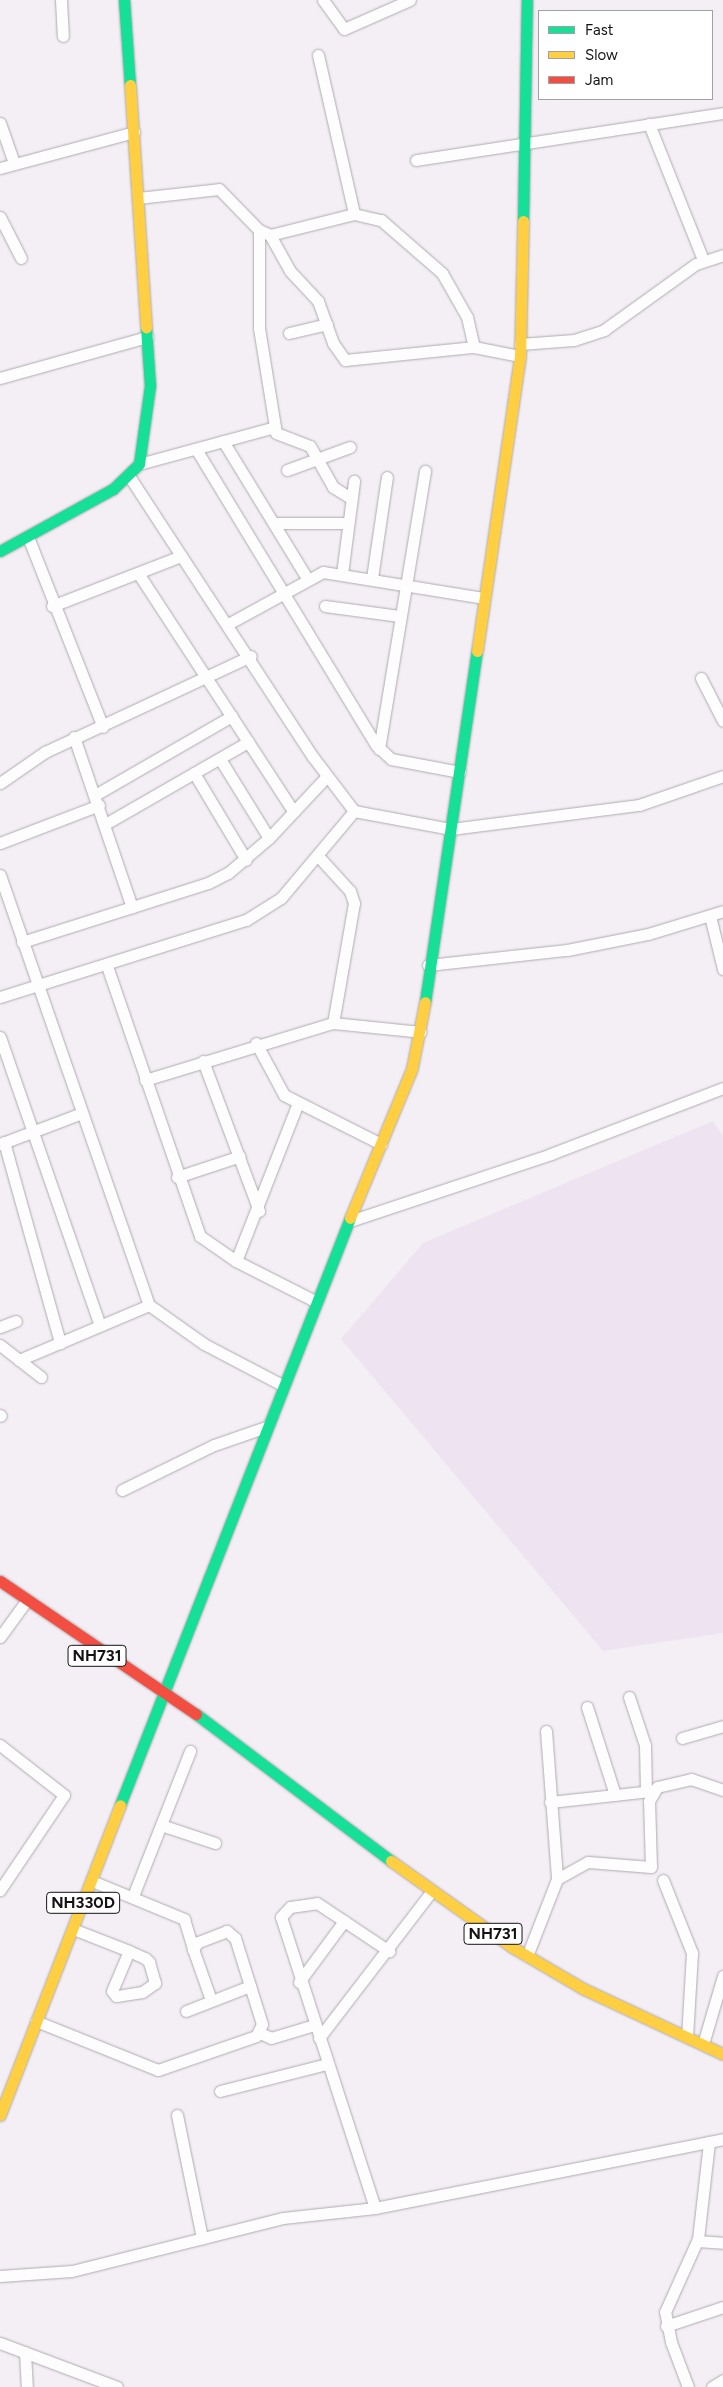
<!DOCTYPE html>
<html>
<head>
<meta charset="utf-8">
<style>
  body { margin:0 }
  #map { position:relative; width:723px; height:2387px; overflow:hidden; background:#f4eff5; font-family:Figtree,sans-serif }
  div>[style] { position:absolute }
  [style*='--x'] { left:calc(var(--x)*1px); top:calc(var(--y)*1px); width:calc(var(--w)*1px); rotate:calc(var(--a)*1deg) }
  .built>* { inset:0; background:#eee4f1 }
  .roads { filter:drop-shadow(0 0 1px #aeaaaf) drop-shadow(0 0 1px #aeaaaf) }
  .street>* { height:11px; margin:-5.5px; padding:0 5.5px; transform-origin:5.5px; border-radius:5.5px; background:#fdfdfe }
  .fast>* { height:11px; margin:-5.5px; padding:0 5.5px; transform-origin:5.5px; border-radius:5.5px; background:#16e098 }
  .slow>* { height:11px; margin:-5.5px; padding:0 5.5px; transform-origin:5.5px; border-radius:5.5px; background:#ffcf43 }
  .jam>* { height:11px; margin:-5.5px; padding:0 5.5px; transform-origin:5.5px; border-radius:5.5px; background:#f24e42 }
  span { translate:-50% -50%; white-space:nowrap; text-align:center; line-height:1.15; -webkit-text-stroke:4px #fff; paint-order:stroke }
  .shield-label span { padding:1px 4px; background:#fff; border:1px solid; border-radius:4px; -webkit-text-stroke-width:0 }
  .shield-label { font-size:16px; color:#151216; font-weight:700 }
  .legend { position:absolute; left:538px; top:10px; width:175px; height:90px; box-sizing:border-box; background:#fff; border:1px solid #a1a0a2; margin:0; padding:6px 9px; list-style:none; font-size:15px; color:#151216 }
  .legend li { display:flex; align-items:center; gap:10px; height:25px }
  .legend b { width:25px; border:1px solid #a1a0a2 }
</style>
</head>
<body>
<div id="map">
  <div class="built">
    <i style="clip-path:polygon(713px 1121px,723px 1136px,723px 1633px,603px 1651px,341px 1339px,423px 1243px)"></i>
  </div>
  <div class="roads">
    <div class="street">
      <i style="--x:61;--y:0;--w:36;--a:87"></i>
      <i style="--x:323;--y:0;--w:36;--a:54"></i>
      <i style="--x:344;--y:29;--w:72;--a:-23.7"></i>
      <i style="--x:318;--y:55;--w:163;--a:77.2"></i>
      <i style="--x:0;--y:123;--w:42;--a:70.7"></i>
      <i style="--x:649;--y:124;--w:146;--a:68.3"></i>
      <i style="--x:416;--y:160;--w:311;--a:-8.7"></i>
      <i style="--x:0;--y:168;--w:139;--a:-15"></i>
      <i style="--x:138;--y:198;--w:81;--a:-6.3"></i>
      <i style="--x:219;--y:189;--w:57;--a:45.7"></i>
      <i style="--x:259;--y:230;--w:12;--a:24"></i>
      <i style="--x:270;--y:235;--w:87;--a:-14"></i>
      <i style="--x:354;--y:214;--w:28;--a:13"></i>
      <i style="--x:381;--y:220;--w:81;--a:41"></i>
      <i style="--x:442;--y:273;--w:51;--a:60.4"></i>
      <i style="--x:467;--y:317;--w:31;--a:77"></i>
      <i style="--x:0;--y:217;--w:46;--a:62.9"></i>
      <i style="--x:259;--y:230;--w:98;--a:90"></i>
      <i style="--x:259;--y:328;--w:106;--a:80.8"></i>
      <i style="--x:276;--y:433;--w:36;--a:21"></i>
      <i style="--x:310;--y:446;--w:47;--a:60.7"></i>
      <i style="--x:333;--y:487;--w:22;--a:32"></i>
      <i style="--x:270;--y:235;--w:41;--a:60.9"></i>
      <i style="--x:290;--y:271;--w:41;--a:47"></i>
      <i style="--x:318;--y:301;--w:45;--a:70.3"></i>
      <i style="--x:333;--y:343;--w:21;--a:55"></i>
      <i style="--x:345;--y:360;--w:130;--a:-5.8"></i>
      <i style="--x:474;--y:347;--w:47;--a:11.1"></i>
      <i style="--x:289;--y:333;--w:39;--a:-13"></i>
      <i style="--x:520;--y:344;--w:54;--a:-4.2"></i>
      <i style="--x:574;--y:340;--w:32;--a:-18"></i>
      <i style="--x:604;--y:330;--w:113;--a:-35.7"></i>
      <i style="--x:696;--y:264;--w:28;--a:-18"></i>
      <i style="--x:0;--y:378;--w:153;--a:-15.6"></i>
      <i style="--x:223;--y:441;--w:161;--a:58.5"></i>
      <i style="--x:196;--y:449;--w:346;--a:58.7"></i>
      <i style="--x:376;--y:745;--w:21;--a:43"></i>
      <i style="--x:391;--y:759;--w:70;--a:10.7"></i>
      <i style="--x:139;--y:464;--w:141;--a:-15.2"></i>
      <i style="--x:287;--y:470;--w:67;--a:-20.1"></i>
      <i style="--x:129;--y:476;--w:336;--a:56.8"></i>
      <i style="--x:313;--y:757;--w:68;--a:52.8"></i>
      <i style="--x:354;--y:811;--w:99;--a:10.5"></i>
      <i style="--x:451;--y:829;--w:190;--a:-7.3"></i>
      <i style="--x:639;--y:805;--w:89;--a:-19"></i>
      <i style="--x:275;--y:523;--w:73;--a:0"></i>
      <i style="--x:28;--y:537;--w:204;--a:68.5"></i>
      <i style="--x:138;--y:573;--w:285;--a:56.9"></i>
      <i style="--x:342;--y:574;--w:94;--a:-82.6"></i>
      <i style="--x:372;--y:578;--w:102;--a:-81.6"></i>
      <i style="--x:52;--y:606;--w:138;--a:-21.2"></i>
      <i style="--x:325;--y:606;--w:75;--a:7.7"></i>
      <i style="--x:228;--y:624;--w:108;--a:-28.7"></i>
      <i style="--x:323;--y:572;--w:162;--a:9.2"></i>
      <i style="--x:701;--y:678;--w:48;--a:62.9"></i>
      <i style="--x:74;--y:737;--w:180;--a:71.2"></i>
      <i style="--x:379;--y:749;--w:282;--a:-80.6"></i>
      <i style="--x:220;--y:759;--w:93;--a:58.2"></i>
      <i style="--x:194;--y:773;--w:101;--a:59.1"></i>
      <i style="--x:0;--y:783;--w:55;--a:-34.6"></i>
      <i style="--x:45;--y:752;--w:227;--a:-25"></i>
      <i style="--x:95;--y:795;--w:158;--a:-30"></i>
      <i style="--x:107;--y:823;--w:163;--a:-29.9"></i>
      <i style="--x:0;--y:843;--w:106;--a:-21"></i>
      <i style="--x:318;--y:856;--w:47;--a:47.6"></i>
      <i style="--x:350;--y:891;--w:13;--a:72"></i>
      <i style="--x:354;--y:903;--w:122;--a:99.9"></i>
      <i style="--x:0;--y:875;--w:455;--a:70.9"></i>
      <i style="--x:149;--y:1305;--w:67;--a:35.3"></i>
      <i style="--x:204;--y:1344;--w:88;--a:27.7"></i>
      <i style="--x:710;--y:916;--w:55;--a:76.2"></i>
      <i style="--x:22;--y:942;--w:195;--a:-17.6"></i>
      <i style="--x:208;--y:883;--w:22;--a:-27"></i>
      <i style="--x:228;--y:873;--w:54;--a:-40.5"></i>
      <i style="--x:269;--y:838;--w:85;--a:-46.9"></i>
      <i style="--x:428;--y:965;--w:140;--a:-6.2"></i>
      <i style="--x:567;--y:950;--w:83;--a:-11.2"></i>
      <i style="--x:648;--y:934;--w:78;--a:-17"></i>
      <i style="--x:107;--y:966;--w:286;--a:71"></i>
      <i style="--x:200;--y:1236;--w:44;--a:34.8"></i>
      <i style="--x:236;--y:1261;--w:89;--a:26.9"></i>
      <i style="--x:0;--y:997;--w:258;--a:-17.4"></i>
      <i style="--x:246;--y:920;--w:41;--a:-32.2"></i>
      <i style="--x:281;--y:898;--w:114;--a:-50"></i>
      <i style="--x:0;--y:1037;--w:305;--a:70.9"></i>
      <i style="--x:256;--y:1043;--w:59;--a:61.7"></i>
      <i style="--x:284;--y:1095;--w:109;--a:26.8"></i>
      <i style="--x:203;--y:1061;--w:160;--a:69.5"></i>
      <i style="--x:145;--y:1080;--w:196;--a:-16.9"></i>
      <i style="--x:333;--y:1023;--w:88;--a:5.8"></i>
      <i style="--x:4;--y:1142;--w:209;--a:74.4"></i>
      <i style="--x:0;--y:1144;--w:88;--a:-20.7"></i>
      <i style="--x:177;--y:1177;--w:66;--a:-18.4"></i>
      <i style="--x:350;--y:1221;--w:212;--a:-18.4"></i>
      <i style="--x:551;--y:1154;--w:184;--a:-21"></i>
      <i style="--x:236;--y:1261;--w:170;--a:-68.6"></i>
      <i style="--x:0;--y:1327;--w:17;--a:-21"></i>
      <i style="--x:0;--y:1345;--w:52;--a:38"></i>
      <i style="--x:19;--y:1360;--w:141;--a:-22.9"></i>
      <i style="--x:0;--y:1415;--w:1;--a:45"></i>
      <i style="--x:122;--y:1490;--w:102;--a:-26.1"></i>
      <i style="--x:214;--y:1445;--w:55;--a:-19.1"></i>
      <i style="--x:0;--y:1637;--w:46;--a:-53.9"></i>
      <i style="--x:629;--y:1697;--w:51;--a:71.6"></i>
      <i style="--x:645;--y:1745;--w:46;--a:88.8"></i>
      <i style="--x:587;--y:1707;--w:92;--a:72.3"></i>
      <i style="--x:546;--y:1731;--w:148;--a:85.7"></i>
      <i style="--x:682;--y:1738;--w:43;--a:-16.3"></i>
      <i style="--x:0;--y:1745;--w:81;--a:38"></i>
      <i style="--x:64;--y:1795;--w:115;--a:124"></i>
      <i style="--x:550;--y:1802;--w:103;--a:-6.2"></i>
      <i style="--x:161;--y:1825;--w:57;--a:18.4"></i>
      <i style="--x:663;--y:1880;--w:79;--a:68.3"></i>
      <i style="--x:692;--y:1953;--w:84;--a:93.4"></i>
      <i style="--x:92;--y:1881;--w:100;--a:22.4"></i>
      <i style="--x:184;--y:1919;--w:31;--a:73"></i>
      <i style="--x:133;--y:1896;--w:156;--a:-68.5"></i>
      <i style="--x:73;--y:1929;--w:60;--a:21.4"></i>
      <i style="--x:129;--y:1951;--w:17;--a:24"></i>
      <i style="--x:145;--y:1958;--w:6;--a:45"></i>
      <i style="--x:149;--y:1962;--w:22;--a:74"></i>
      <i style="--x:155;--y:1983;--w:16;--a:145"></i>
      <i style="--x:142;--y:1992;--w:26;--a:171"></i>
      <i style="--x:116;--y:1996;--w:6;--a:-129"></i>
      <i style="--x:112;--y:1991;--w:43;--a:-67"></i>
      <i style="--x:527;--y:1956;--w:83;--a:-68.7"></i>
      <i style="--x:557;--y:1879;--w:35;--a:-29"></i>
      <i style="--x:588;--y:1862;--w:63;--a:4.5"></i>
      <i style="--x:651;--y:1867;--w:66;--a:-91.7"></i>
      <i style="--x:649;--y:1801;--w:16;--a:-60"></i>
      <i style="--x:657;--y:1787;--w:35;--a:-13"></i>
      <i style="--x:691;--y:1779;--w:34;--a:19"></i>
      <i style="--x:299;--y:1982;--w:76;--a:-53.6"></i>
      <i style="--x:186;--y:2011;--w:69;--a:-21.3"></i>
      <i style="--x:36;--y:2021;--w:131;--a:21.9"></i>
      <i style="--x:158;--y:2070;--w:104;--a:-19.1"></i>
      <i style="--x:256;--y:2036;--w:13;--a:-63"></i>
      <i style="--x:262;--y:2024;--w:90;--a:-107.4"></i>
      <i style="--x:235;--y:1938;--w:11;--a:-139"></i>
      <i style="--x:227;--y:1931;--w:31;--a:159"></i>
      <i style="--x:198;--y:1942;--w:9;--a:126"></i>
      <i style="--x:193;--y:1949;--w:54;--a:70.6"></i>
      <i style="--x:260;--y:2033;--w:12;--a:24"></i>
      <i style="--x:271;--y:2038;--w:45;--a:-16.8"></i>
      <i style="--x:319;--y:2038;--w:185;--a:-52.5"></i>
      <i style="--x:703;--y:2044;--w:71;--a:-73.6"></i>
      <i style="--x:220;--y:2091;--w:110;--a:-14.2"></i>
      <i style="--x:177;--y:2115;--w:126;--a:78.5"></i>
      <i style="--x:375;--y:2208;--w:306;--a:-107.9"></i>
      <i style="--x:281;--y:1917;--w:13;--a:-48"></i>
      <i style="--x:290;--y:1907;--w:27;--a:-8"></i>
      <i style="--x:317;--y:1903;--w:87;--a:33.7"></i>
      <i style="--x:697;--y:2241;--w:26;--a:4"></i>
      <i style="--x:0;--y:2276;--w:72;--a:-4"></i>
      <i style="--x:72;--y:2271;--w:218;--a:-14.1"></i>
      <i style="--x:283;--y:2218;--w:93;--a:-6.2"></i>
      <i style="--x:375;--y:2208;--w:355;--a:-11.2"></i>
      <i style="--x:666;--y:2326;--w:60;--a:-18.4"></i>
      <i style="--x:0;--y:2343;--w:125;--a:20.6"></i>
      <i style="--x:25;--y:2352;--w:35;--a:87"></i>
      <i style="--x:688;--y:2387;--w:48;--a:-110.7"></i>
      <i style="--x:671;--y:2342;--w:31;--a:-101"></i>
      <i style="--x:665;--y:2312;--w:80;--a:-65.7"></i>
      <i style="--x:698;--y:2239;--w:98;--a:-83.5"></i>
      <i style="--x:712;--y:2387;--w:13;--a:-32"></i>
    </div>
    <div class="fast">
      <i style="--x:124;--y:0;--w:85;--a:86"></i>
      <i style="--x:523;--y:221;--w:221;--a:-89"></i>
      <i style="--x:0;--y:551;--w:129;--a:-28.8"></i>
      <i style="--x:113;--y:489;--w:36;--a:-44"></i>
      <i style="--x:139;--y:464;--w:79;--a:-82"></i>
      <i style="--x:150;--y:386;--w:59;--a:-93.9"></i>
      <i style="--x:425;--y:1002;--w:355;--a:-81.6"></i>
      <i style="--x:165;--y:1690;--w:507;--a:-68.6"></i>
      <i style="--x:196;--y:1714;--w:244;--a:37"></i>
      <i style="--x:120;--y:1805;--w:123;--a:-68.6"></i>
    </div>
    <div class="slow">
      <i style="--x:130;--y:85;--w:243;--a:86.2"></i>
      <i style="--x:477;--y:651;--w:298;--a:-81.7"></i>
      <i style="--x:520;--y:356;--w:135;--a:-88.7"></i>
      <i style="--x:350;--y:1218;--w:162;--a:-67.5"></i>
      <i style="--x:412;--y:1068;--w:67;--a:-78.9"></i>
      <i style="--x:391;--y:1861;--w:148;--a:35.4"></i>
      <i style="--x:512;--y:1947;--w:83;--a:30.3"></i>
      <i style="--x:584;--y:1989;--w:153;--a:25.1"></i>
      <i style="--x:0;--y:2115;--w:332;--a:-68.8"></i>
    </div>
    <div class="jam">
      <i style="--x:0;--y:1581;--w:237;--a:34.2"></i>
    </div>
  </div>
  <div class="shield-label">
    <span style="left:97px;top:1656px">NH731</span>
    <span style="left:83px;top:1903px">NH330D</span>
    <span style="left:493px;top:1934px">NH731</span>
  </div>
  <ul class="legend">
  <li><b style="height:6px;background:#16e098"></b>Fast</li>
  <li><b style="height:6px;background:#ffcf43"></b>Slow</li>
  <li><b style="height:6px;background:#f24e42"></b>Jam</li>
  </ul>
</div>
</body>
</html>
